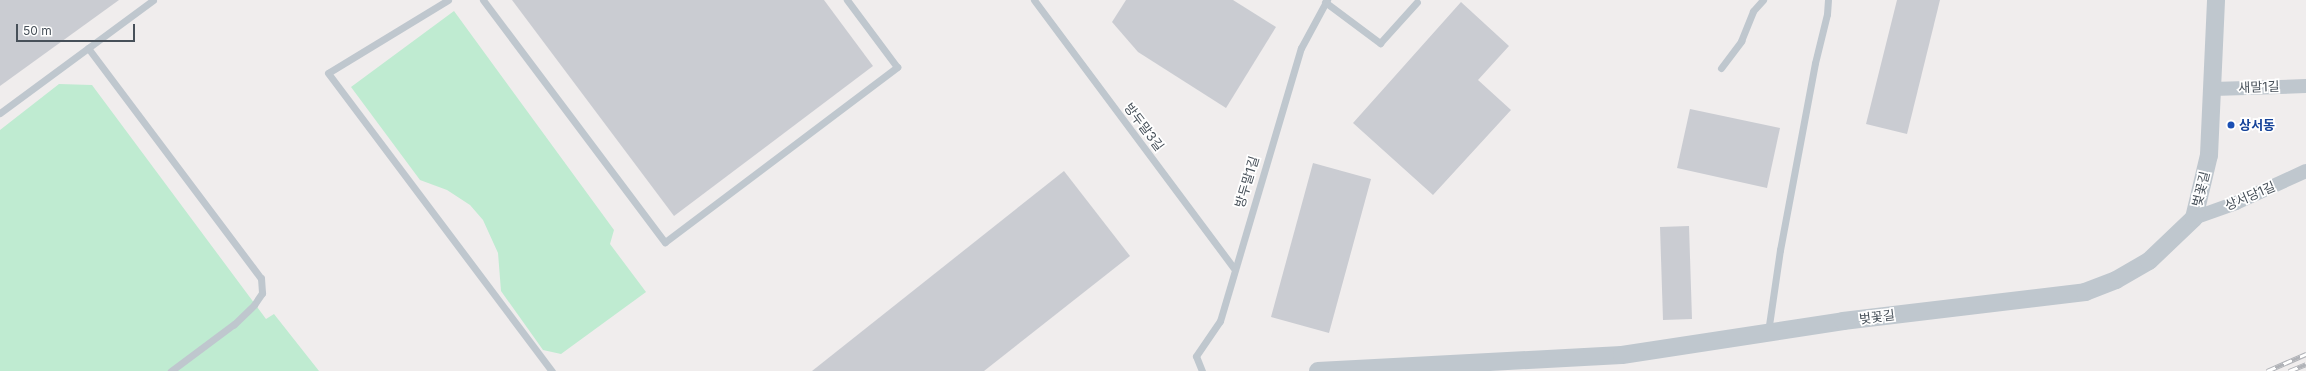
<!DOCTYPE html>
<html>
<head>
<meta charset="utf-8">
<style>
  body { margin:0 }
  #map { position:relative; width:2306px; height:371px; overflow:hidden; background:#f0eded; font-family:Inter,"Noto Sans KR",sans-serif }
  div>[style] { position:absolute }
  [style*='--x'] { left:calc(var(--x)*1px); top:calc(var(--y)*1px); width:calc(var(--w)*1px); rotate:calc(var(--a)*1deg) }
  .green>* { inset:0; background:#bfebd1 }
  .building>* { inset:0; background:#caccd2 }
  .service>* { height:7px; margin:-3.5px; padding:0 3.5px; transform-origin:3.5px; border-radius:3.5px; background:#bfc7ce }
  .minor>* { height:14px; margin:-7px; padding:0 7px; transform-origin:7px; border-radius:7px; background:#bfc7ce }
  .tertiary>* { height:18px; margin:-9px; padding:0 9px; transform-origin:9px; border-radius:9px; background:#bfc7ce }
  .rail>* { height:4.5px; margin-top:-2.25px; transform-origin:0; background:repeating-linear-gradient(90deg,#fff 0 9px,#b0b2b7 0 18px); box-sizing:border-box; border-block:1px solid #b0b2b7 }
  .dots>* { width:11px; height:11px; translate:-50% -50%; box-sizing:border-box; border:2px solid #fff; border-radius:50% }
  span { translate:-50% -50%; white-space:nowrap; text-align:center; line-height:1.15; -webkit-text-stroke:3.5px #fff; paint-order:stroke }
  .street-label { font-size:13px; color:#475059 }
  .transit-label { font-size:13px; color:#164399; font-weight:700 }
  .left { translate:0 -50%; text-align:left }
  .scale { position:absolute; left:16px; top:24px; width:119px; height:18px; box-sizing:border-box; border:2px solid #475059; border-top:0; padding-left:5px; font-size:12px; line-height:14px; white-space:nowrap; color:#475059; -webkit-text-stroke:3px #fff; paint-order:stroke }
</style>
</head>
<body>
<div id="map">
  <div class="green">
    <i style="clip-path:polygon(454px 11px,614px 230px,610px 244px,646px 292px,561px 354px,543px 350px,501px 291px,498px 253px,483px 220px,470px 205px,447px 190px,420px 180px,351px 87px)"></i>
    <i style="clip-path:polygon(59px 84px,92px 85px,266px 319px,274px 314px,319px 371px,0 371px,0 130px)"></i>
  </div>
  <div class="building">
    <i style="clip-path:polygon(0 0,119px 0,0 86px)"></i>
    <i style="clip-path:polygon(512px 0,824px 0,873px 66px,674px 216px)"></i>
    <i style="clip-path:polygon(1126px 0,1233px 0,1276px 27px,1226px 108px,1138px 52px,1112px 22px)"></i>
    <i style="clip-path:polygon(1897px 0,1940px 0,1907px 134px,1866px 124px)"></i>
    <i style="clip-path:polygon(1461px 2px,1509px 46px,1478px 80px,1511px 110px,1433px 195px,1353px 123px)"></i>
    <i style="clip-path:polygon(1690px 109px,1780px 128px,1767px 188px,1677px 168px)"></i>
    <i style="clip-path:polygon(1313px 163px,1371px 179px,1329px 333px,1271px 317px)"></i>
    <i style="clip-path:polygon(1064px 171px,1130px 256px,984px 371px,812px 371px)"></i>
    <i style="clip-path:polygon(1689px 226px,1692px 319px,1663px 320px,1660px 227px)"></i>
  </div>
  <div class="service">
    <i style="--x:448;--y:0;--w:140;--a:148.7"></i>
    <i style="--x:328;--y:73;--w:373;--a:53.1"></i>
    <i style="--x:483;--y:0;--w:303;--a:53.1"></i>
    <i style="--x:665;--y:242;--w:291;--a:-37"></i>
    <i style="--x:897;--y:67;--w:84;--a:-126.7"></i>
    <i style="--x:1034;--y:0;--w:334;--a:53.3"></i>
    <i style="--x:1325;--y:2;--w:69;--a:36.7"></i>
    <i style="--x:1380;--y:43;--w:55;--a:-47.9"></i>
    <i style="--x:88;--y:48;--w:288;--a:53.1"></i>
    <i style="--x:261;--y:278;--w:15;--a:86"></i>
    <i style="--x:262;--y:293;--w:14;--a:124"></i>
    <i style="--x:254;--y:305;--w:28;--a:136"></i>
    <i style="--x:234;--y:324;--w:79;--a:143.3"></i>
    <i style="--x:1721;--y:68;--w:34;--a:-53"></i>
    <i style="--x:1741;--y:41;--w:32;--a:-68"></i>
    <i style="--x:1753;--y:11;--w:15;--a:-48"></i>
    <i style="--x:0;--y:113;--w:190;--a:-36.4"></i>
    <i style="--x:1768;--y:332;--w:83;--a:-81.7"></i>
    <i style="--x:1780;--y:250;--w:190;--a:-79.4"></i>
    <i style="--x:1815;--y:63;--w:50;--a:-76.2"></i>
    <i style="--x:1827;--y:14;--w:14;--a:-86"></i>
    <i style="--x:1202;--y:371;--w:16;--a:-112"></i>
    <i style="--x:1196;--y:356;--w:42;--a:-55.6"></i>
    <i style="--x:1220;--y:321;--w:285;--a:-73.5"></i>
    <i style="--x:1301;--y:48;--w:55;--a:-61.6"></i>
  </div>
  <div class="minor">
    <i style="--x:2213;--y:89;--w:93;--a:-1.8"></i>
    <i style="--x:2194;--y:218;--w:45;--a:-19.7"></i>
    <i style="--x:2236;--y:203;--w:77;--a:-24.6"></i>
  </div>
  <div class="tertiary">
    <i style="--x:1318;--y:371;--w:304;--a:-3"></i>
    <i style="--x:1622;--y:355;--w:224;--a:-8.7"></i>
    <i style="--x:1843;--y:321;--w:244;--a:-6.8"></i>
    <i style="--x:2085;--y:292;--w:33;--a:-21"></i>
    <i style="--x:2116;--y:280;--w:38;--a:-30"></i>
    <i style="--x:2149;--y:261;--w:62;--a:-43.7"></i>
    <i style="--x:2194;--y:218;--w:65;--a:-76.6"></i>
    <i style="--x:2209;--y:155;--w:155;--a:-87.4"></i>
  </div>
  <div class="rail">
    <i style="--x:2267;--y:371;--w:43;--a:-23.6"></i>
    <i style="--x:2289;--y:371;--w:18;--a:-22"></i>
  </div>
  <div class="dots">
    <i style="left:2231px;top:125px;background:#1a4fb4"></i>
  </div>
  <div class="street-label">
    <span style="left:2259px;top:87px;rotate:-2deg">새말1길</span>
    <span style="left:1144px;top:127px;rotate:53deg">방두말3길</span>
    <span style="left:1247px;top:182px;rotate:-73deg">방두말1길</span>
    <span style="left:2201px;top:189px;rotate:-76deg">벚꽃길</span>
    <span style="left:2250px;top:196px;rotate:-23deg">상서당1길</span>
    <span style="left:1877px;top:317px;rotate:-7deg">벚꽃길</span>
  </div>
  <div class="transit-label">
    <span class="left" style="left:2239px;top:125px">상서동</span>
  </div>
  <div class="scale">50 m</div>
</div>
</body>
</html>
